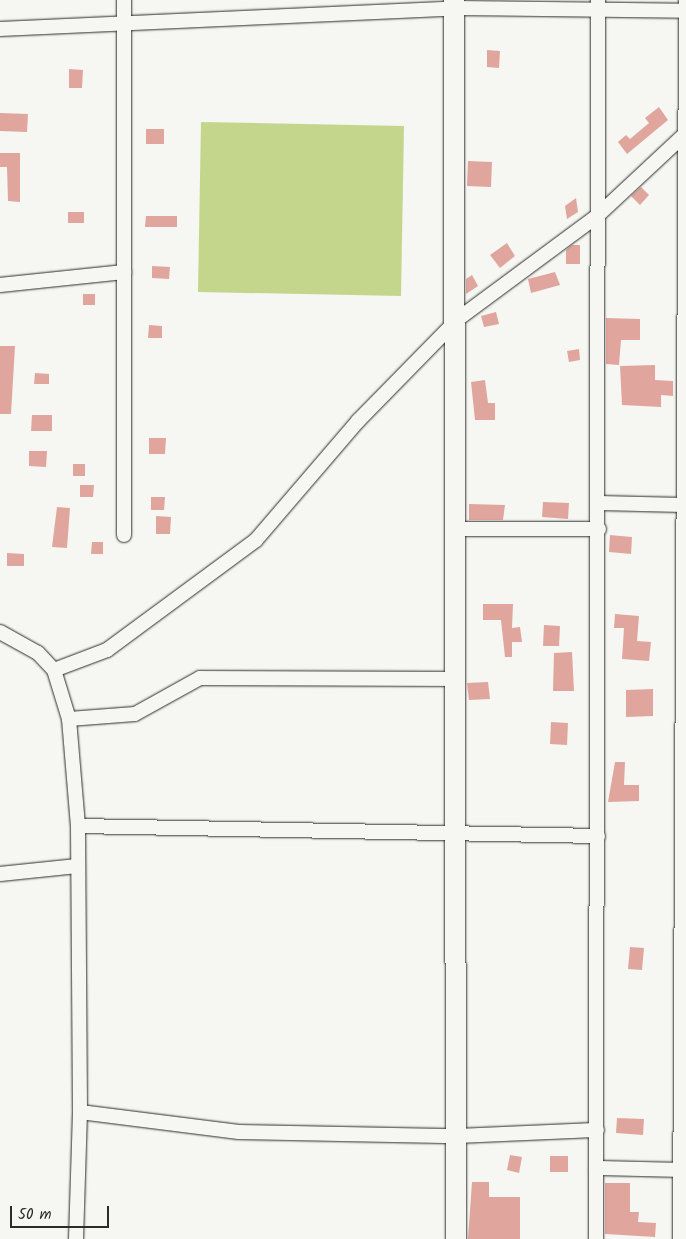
<!DOCTYPE html>
<html>
<head>
<meta charset="utf-8">
<style>
  body { margin:0 }
  #map { position:relative; width:686px; height:1239px; overflow:hidden; background:#f6f6f2; font-family:Kalam,sans-serif }
  div>[style] { position:absolute }
  [style*='--x'] { left:calc(var(--x)*1px); top:calc(var(--y)*1px); width:calc(var(--w)*1px); rotate:calc(var(--a)*1deg) }
  .green>* { inset:0; background:#c4d68b }
  .building>* { inset:0; background:#e0a69e }
  .roads { filter:drop-shadow(0 0 1px #2b2b2b) drop-shadow(0 0 1px #2b2b2b) }
  .street>* { height:14px; margin:-7px; padding:0 7px; transform-origin:7px; border-radius:7px; background:#f6f6f2 }
  .secondary>* { height:20px; margin:-10px; padding:0 10px; transform-origin:10px; border-radius:10px; background:#f6f6f2 }
  span { translate:-50% -50%; white-space:nowrap; text-align:center; line-height:1.15; -webkit-text-stroke:4.5px #f6f6f2; paint-order:stroke }
  .scale { position:absolute; left:10px; top:1206px; width:99px; height:22px; box-sizing:border-box; border:2px solid #2b2b2b; border-top:0; padding-left:6px; font-size:15px; line-height:18px; white-space:nowrap; color:#2b2b2b; -webkit-text-stroke:4px #f6f6f2; paint-order:stroke }
</style>
</head>
<body>
<div id="map">
  <div class="green">
    <i style="clip-path:polygon(201px 122px,404px 126px,401px 296px,198px 292px)"></i>
  </div>
  <div class="building">
    <i style="clip-path:polygon(487px 50px,500px 51px,499px 68px,487px 67px)"></i>
    <i style="clip-path:polygon(69px 69px,83px 70px,82px 88px,69px 88px)"></i>
    <i style="clip-path:polygon(659px 107px,668px 120px,627px 154px,618px 142px,626px 135px,630px 139px,649px 123px,645px 118px)"></i>
    <i style="clip-path:polygon(0 113px,28px 114px,27px 132px,0 131px)"></i>
    <i style="clip-path:polygon(146px 129px,164px 129px,164px 144px,146px 144px)"></i>
    <i style="clip-path:polygon(0 153px,20px 153px,20px 202px,8px 201px,7px 167px,0 167px)"></i>
    <i style="clip-path:polygon(468px 161px,492px 162px,491px 187px,467px 186px)"></i>
    <i style="clip-path:polygon(641px 187px,649px 195px,640px 205px,631px 196px)"></i>
    <i style="clip-path:polygon(576px 198px,578px 212px,567px 219px,565px 206px)"></i>
    <i style="clip-path:polygon(68px 212px,84px 212px,84px 223px,68px 223px)"></i>
    <i style="clip-path:polygon(146px 216px,177px 216px,177px 227px,145px 227px)"></i>
    <i style="clip-path:polygon(507px 243px,515px 256px,500px 268px,490px 255px)"></i>
    <i style="clip-path:polygon(572px 245px,580px 245px,580px 264px,566px 264px,566px 250px)"></i>
    <i style="clip-path:polygon(152px 266px,170px 267px,169px 279px,152px 278px)"></i>
    <i style="clip-path:polygon(555px 272px,560px 285px,531px 293px,528px 279px)"></i>
    <i style="clip-path:polygon(472px 275px,478px 286px,466px 294px,466px 279px)"></i>
    <i style="clip-path:polygon(83px 294px,95px 294px,95px 305px,83px 305px)"></i>
    <i style="clip-path:polygon(496px 312px,499px 324px,484px 327px,481px 316px)"></i>
    <i style="clip-path:polygon(606px 318px,640px 319px,640px 340px,621px 340px,619px 365px,606px 364px)"></i>
    <i style="clip-path:polygon(149px 325px,162px 326px,162px 338px,148px 338px)"></i>
    <i style="clip-path:polygon(0 346px,15px 346px,11px 414px,0 414px)"></i>
    <i style="clip-path:polygon(579px 349px,580px 360px,569px 362px,567px 351px)"></i>
    <i style="clip-path:polygon(655px 365px,655px 380px,673px 381px,673px 396px,661px 395px,661px 407px,622px 405px,620px 366px)"></i>
    <i style="clip-path:polygon(35px 373px,49px 374px,49px 384px,34px 384px)"></i>
    <i style="clip-path:polygon(485px 380px,488px 403px,495px 403px,495px 420px,475px 420px,471px 382px)"></i>
    <i style="clip-path:polygon(32px 415px,52px 415px,52px 431px,31px 431px)"></i>
    <i style="clip-path:polygon(149px 438px,166px 438px,165px 454px,149px 454px)"></i>
    <i style="clip-path:polygon(29px 451px,47px 451px,46px 467px,29px 466px)"></i>
    <i style="clip-path:polygon(73px 464px,85px 464px,85px 476px,73px 476px)"></i>
    <i style="clip-path:polygon(80px 485px,94px 485px,93px 497px,80px 497px)"></i>
    <i style="clip-path:polygon(151px 497px,165px 497px,164px 510px,151px 510px)"></i>
    <i style="clip-path:polygon(543px 502px,569px 503px,568px 519px,542px 517px)"></i>
    <i style="clip-path:polygon(469px 504px,505px 505px,503px 520px,469px 520px)"></i>
    <i style="clip-path:polygon(57px 507px,70px 508px,67px 548px,52px 547px)"></i>
    <i style="clip-path:polygon(156px 516px,171px 517px,170px 534px,156px 534px)"></i>
    <i style="clip-path:polygon(610px 535px,632px 537px,631px 554px,609px 552px)"></i>
    <i style="clip-path:polygon(92px 542px,103px 542px,103px 554px,91px 554px)"></i>
    <i style="clip-path:polygon(7px 553px,24px 554px,24px 566px,7px 566px)"></i>
    <i style="clip-path:polygon(483px 604px,513px 604px,512px 628px,520px 627px,522px 642px,512px 642px,512px 657px,505px 657px,501px 620px,483px 620px)"></i>
    <i style="clip-path:polygon(615px 614px,639px 616px,637px 641px,651px 642px,649px 661px,622px 659px,624px 628px,614px 628px)"></i>
    <i style="clip-path:polygon(544px 625px,560px 626px,559px 646px,543px 646px)"></i>
    <i style="clip-path:polygon(572px 652px,574px 691px,553px 691px,554px 653px)"></i>
    <i style="clip-path:polygon(488px 682px,490px 699px,469px 700px,467px 683px)"></i>
    <i style="clip-path:polygon(653px 689px,653px 716px,626px 717px,626px 690px)"></i>
    <i style="clip-path:polygon(551px 722px,568px 723px,567px 745px,550px 744px)"></i>
    <i style="clip-path:polygon(615px 762px,625px 762px,624px 785px,639px 785px,639px 801px,608px 802px)"></i>
    <i style="clip-path:polygon(630px 947px,644px 948px,642px 970px,628px 969px)"></i>
    <i style="clip-path:polygon(617px 1118px,644px 1119px,643px 1135px,616px 1133px)"></i>
    <i style="clip-path:polygon(510px 1155px,522px 1157px,519px 1173px,507px 1170px)"></i>
    <i style="clip-path:polygon(550px 1156px,568px 1156px,568px 1172px,550px 1172px)"></i>
    <i style="clip-path:polygon(472px 1182px,489px 1182px,489px 1197px,520px 1197px,520px 1239px,468px 1239px)"></i>
    <i style="clip-path:polygon(605px 1183px,630px 1183px,630px 1212px,639px 1212px,638px 1222px,656px 1223px,655px 1237px,605px 1234px)"></i>
  </div>
  <div class="roads">
    <div class="street">
      <i style="--x:124;--y:0;--w:535;--a:90"></i>
      <i style="--x:0;--y:29;--w:454;--a:-2.6"></i>
      <i style="--x:454;--y:8;--w:231;--a:0.7"></i>
      <i style="--x:0;--y:285;--w:125;--a:-6"></i>
      <i style="--x:599;--y:503;--w:84;--a:1.4"></i>
      <i style="--x:457;--y:529;--w:142;--a:0"></i>
      <i style="--x:0;--y:632;--w:43;--a:28.9"></i>
      <i style="--x:38;--y:653;--w:23;--a:47"></i>
      <i style="--x:54;--y:670;--w:51;--a:73"></i>
      <i style="--x:69;--y:719;--w:107;--a:85.2"></i>
      <i style="--x:78;--y:826;--w:286;--a:89.6"></i>
      <i style="--x:80;--y:1112;--w:127;--a:91.8"></i>
      <i style="--x:54;--y:670;--w:57;--a:-20.7"></i>
      <i style="--x:107;--y:650;--w:185;--a:-36.4"></i>
      <i style="--x:256;--y:540;--w:157;--a:-49.4"></i>
      <i style="--x:358;--y:421;--w:143;--a:-45.6"></i>
      <i style="--x:458;--y:319;--w:173;--a:-36.5"></i>
      <i style="--x:597;--y:216;--w:122;--a:-43"></i>
      <i style="--x:69;--y:719;--w:66;--a:-4.3"></i>
      <i style="--x:135;--y:714;--w:74;--a:-29"></i>
      <i style="--x:200;--y:678;--w:257;--a:0.2"></i>
      <i style="--x:78;--y:826;--w:520;--a:1.1"></i>
      <i style="--x:0;--y:874;--w:78;--a:-5.9"></i>
      <i style="--x:80;--y:1112;--w:160;--a:7.2"></i>
      <i style="--x:239;--y:1132;--w:218;--a:1.1"></i>
      <i style="--x:457;--y:1136;--w:140;--a:-2.5"></i>
      <i style="--x:596;--y:1168;--w:90;--a:1.3"></i>
      <i style="--x:596;--y:1239;--w:1239;--a:-89.91"></i>
      <i style="--x:680;--y:1239;--w:1239;--a:-89.72"></i>
    </div>
    <div class="secondary">
      <i style="--x:454;--y:0;--w:1239;--a:89.91"></i>
    </div>
  </div>
  <div class="scale">50 m</div>
</div>
</body>
</html>
